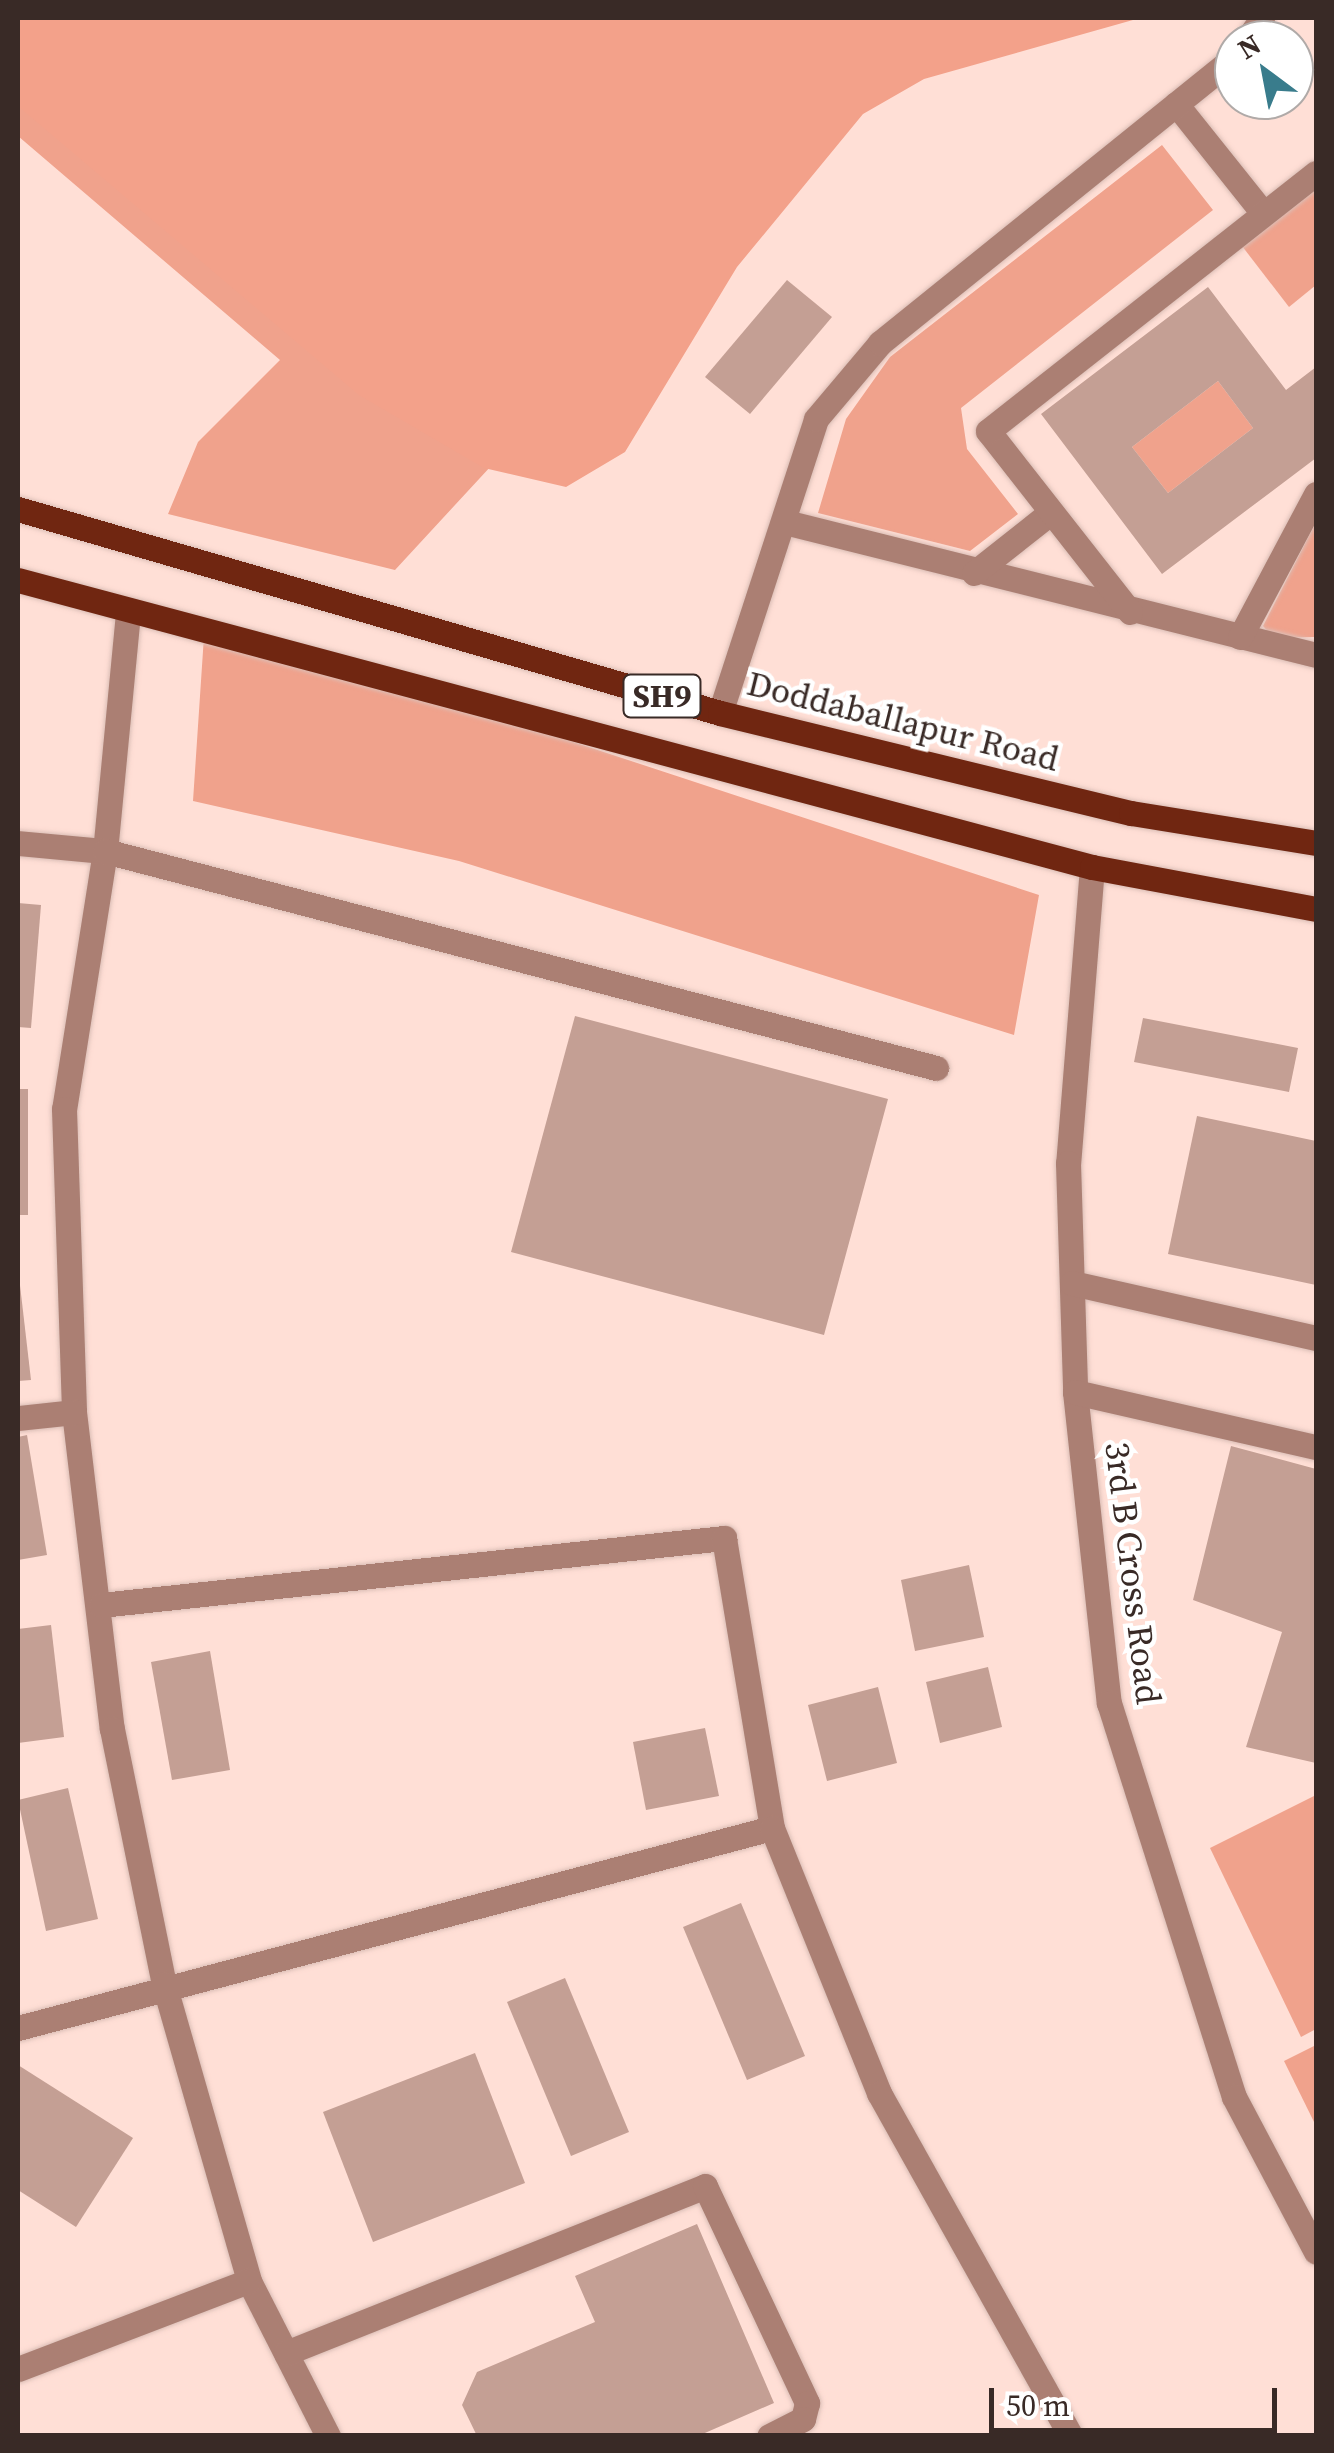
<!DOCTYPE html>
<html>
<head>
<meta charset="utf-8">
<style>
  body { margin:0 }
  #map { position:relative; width:1334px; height:2453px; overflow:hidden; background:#ffdfd6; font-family:"Source Serif 4",serif }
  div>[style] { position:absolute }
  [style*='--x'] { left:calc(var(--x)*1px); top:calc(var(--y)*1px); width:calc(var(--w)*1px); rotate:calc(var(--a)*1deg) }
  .green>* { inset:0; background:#f0a28c }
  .forest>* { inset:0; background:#f3a18a }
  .building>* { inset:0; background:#c49f94 }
  .roads { filter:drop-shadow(0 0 2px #dbbeb6) drop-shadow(0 0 2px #dbbeb6) }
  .minor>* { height:25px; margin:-12.5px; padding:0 12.5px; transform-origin:12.5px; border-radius:12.5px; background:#ab7f73 }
  .major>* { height:25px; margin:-12.5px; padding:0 12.5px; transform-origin:12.5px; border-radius:12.5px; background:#702611 }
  span { translate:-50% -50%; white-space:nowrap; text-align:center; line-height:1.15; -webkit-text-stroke:9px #fff; paint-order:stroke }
  .shield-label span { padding:2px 8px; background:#fff; border:2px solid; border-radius:8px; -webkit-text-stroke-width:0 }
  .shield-label { font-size:32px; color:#392a26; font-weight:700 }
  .street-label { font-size:35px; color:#392a26 }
  .frame { position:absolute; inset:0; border:20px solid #392a26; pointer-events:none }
  .north { position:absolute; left:1214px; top:20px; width:100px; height:100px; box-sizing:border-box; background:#fff; border:2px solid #b0aaa8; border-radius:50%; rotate:328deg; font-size:28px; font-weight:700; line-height:40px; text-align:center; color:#392a26 }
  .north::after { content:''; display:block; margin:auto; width:35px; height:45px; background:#397c8c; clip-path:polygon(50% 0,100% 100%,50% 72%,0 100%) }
  .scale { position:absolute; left:989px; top:2388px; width:288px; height:45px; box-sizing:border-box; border:5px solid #392a26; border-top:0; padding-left:12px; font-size:30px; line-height:35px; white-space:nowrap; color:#392a26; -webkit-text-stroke:8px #fff; paint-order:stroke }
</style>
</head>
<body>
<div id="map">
  <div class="green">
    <i style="clip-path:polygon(18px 18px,839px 89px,395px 570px,168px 514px,198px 442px,280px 360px,18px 136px)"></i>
    <i style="clip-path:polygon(1162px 145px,1213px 210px,961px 408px,967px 449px,1018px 514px,970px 551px,818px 513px,846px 419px,890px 357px)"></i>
    <i style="clip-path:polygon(1316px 189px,1316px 285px,1289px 307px,1242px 246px)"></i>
    <i style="clip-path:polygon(1218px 381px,1253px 428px,1168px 493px,1132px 447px)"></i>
    <i style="clip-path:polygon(1316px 522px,1316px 637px,1273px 638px,1263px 626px)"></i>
    <i style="clip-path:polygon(205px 621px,1039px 895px,1014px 1035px,459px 861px,193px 801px)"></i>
    <i style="clip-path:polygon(1316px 1795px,1316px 2029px,1301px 2037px,1210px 1848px)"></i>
    <i style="clip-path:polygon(1316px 2045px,1316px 2126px,1284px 2061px)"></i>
  </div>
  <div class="forest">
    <i style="clip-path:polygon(18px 18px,1140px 18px,924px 79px,863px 114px,737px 267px,625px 452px,566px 487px,484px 468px,359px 395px,18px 106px)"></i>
  </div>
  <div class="building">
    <i style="clip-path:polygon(787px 280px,832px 317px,750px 414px,705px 377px)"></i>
    <i style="clip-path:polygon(evenodd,1208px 287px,1286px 390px,1316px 367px,1316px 458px,1162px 574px,1041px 414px,1208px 287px,1218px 381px,1253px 428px,1168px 493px,1132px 447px,1218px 381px)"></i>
    <i style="clip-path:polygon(18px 903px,41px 905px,31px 1028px,18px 1027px)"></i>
    <i style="clip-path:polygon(575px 1016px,888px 1099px,824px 1335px,511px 1252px)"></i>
    <i style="clip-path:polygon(1143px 1018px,1298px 1048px,1289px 1092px,1134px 1062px)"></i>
    <i style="clip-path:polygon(18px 1089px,28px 1089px,28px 1215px,18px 1215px)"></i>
    <i style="clip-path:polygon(1197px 1116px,1316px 1141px,1316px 1285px,1168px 1254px)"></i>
    <i style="clip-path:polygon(18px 1268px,31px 1380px,18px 1381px)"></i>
    <i style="clip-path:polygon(27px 1435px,47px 1555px,18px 1560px,18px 1437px)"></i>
    <i style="clip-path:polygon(1231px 1446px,1316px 1469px,1316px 1763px,1246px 1747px,1282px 1632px,1193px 1600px)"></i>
    <i style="clip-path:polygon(969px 1565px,984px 1637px,915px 1651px,901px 1580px)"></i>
    <i style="clip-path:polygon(51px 1625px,64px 1737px,18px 1743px,18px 1629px)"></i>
    <i style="clip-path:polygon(210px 1651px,230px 1770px,172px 1780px,151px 1662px)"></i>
    <i style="clip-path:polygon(988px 1667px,1002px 1727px,940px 1743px,926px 1682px)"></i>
    <i style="clip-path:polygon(878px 1687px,897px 1763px,827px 1781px,808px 1705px)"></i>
    <i style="clip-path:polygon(705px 1728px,719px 1796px,646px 1810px,633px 1742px)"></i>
    <i style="clip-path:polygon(68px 1788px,98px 1919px,46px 1931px,18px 1800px)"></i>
    <i style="clip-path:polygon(741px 1903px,805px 2056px,747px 2080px,683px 1927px)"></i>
    <i style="clip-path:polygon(565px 1978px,629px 2132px,571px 2156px,507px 2002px)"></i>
    <i style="clip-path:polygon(475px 2053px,525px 2183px,373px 2242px,323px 2112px)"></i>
    <i style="clip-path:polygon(18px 2065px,133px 2138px,76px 2227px,18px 2190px)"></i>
    <i style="clip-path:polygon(697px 2224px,774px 2403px,698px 2436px,477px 2436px,462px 2405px,477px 2372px,595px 2322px,575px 2276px)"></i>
  </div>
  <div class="roads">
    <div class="minor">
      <i style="--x:1247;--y:40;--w:27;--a:-56"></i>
      <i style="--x:1176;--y:104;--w:139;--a:51.4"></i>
      <i style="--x:785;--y:522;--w:547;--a:14.06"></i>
      <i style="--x:974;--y:573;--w:97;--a:-38.3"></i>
      <i style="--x:1130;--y:612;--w:230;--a:-128.1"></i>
      <i style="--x:988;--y:431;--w:417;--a:-38.2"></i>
      <i style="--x:128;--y:613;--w:239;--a:95.5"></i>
      <i style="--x:105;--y:851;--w:261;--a:99"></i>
      <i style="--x:64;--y:1109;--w:303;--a:88.1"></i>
      <i style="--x:74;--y:1412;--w:319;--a:83.2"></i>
      <i style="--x:112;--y:1729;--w:260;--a:78.5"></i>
      <i style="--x:164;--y:1984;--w:309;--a:74"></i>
      <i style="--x:249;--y:2281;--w:174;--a:63"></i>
      <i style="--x:1240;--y:637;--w:162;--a:-62"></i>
      <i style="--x:720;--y:713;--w:309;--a:-71.9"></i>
      <i style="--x:816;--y:419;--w:99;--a:-49.9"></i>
      <i style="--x:880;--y:343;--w:455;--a:-38.9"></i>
      <i style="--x:18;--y:843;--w:87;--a:5.3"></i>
      <i style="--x:105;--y:851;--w:859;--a:14.63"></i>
      <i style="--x:1092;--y:867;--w:297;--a:94.6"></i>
      <i style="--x:1068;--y:1163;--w:229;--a:88.2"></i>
      <i style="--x:1075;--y:1392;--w:313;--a:83.8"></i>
      <i style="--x:1109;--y:1703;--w:413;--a:72.4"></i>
      <i style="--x:1234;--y:2097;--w:175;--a:62.1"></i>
      <i style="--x:1072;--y:1283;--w:250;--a:12.7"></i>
      <i style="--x:1075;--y:1392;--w:247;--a:12.9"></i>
      <i style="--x:18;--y:1418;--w:56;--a:-6.1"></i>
      <i style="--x:101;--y:1605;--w:627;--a:-6.14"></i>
      <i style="--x:724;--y:1538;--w:294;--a:80.6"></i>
      <i style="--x:18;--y:2028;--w:780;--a:-14.86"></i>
      <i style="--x:772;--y:1828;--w:286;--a:68"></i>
      <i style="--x:879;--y:2093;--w:393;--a:60.8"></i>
      <i style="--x:286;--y:2353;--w:451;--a:-21.7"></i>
      <i style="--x:705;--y:2186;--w:240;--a:64.8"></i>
      <i style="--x:807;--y:2403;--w:16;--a:104"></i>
      <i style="--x:803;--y:2419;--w:38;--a:153"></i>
      <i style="--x:18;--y:2369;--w:247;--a:-20.9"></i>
    </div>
    <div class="major">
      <i style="--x:18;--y:509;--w:731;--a:16.2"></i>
      <i style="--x:720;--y:713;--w:423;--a:13.7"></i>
      <i style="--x:1131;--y:813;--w:187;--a:9.2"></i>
      <i style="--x:18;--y:580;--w:1112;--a:14.96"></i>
      <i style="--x:1092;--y:867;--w:228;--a:10.6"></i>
    </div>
  </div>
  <div class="shield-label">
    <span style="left:662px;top:696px">SH9</span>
  </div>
  <div class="street-label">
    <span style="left:903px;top:721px;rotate:14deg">Doddaballapur Road</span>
    <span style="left:1133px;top:1573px;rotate:83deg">3rd B Cross Road</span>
  </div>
  <div class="frame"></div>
  <div class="north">N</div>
  <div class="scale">50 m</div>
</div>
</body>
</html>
